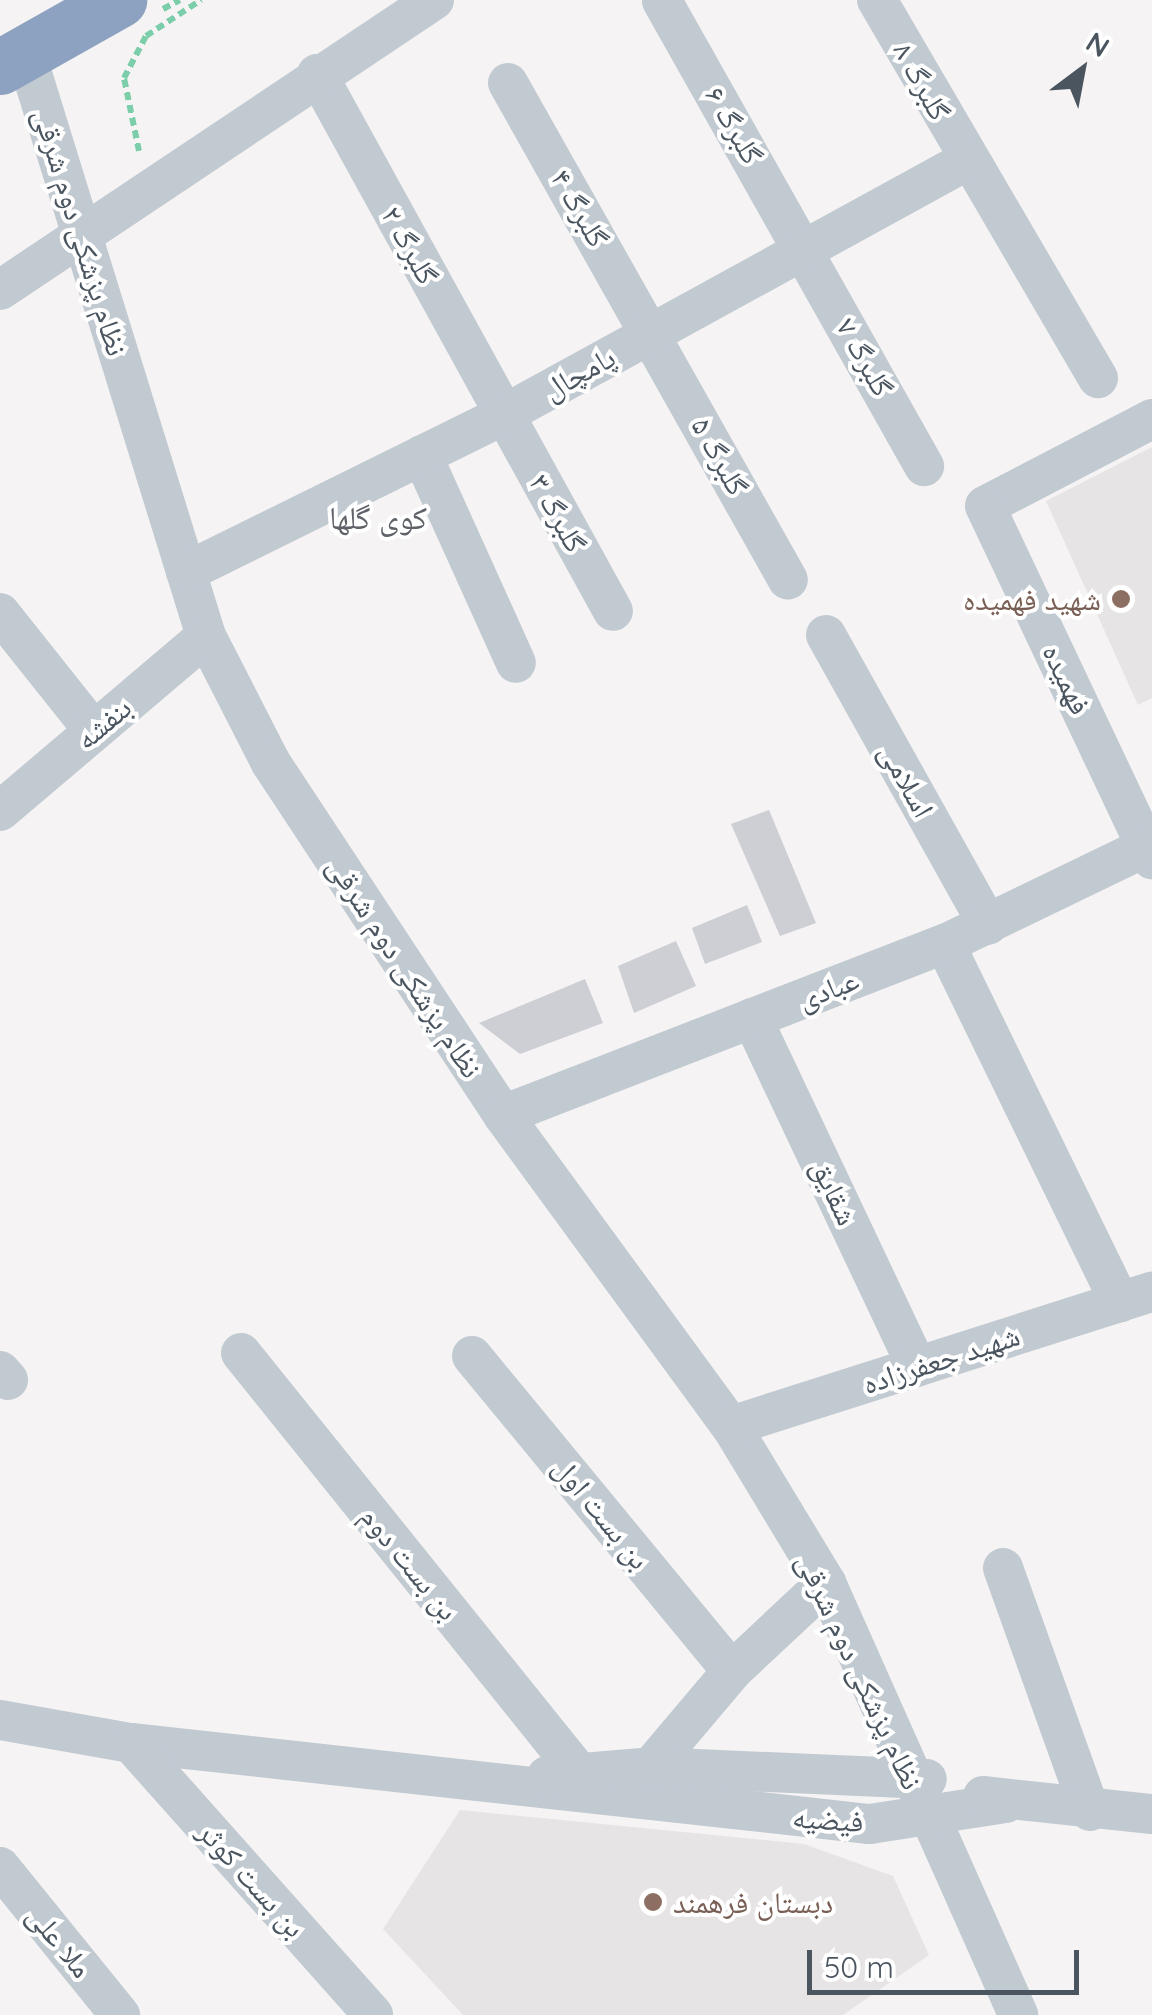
<!DOCTYPE html>
<html>
<head>
<meta charset="utf-8">
<style>
  body { margin:0 }
  #map { position:relative; width:1152px; height:2015px; overflow:hidden; background:#f5f3f3; font-family:Quicksand,"Noto Naskh Arabic",sans-serif }
  div>[style] { position:absolute }
  [style*='--x'] { left:calc(var(--x)*1px); top:calc(var(--y)*1px); width:calc(var(--w)*1px); rotate:calc(var(--a)*1deg) }
  .education>* { inset:0; background:#e6e4e5 }
  .building>* { inset:0; background:#cdcfd5 }
  .path>* { height:6px; margin-top:-3px; transform-origin:0; background:repeating-linear-gradient(90deg,#7cceaa 0 8px,transparent 0 13px) }
  .minor>* { height:40px; margin:-20px; padding:0 20px; transform-origin:20px; border-radius:20px; background:#c1c9d1 }
  .highway>* { height:55px; margin:-27.5px; padding:0 27.5px; transform-origin:27.5px; border-radius:27.5px; background:#8ca2c0 }
  .dots>* { width:28px; height:28px; translate:-50% -50%; box-sizing:border-box; border:5px solid #fff; border-radius:50% }
  span { translate:-50% -50%; white-space:nowrap; text-align:center; line-height:1.15; -webkit-text-stroke:8px #fff; paint-order:stroke }
  .street-label { font-size:30px; color:#4a5560 }
  .education-label { font-size:30px; color:#785e54 }
  .right { translate:-100% -50%; text-align:right }
  .left { translate:0 -50%; text-align:left }
  .neighbourhood-label { font-size:32px; color:#5f6268 }
  .north { position:absolute; left:1032px; top:20px; width:100px; height:100px; -webkit-text-stroke:8px #fff; paint-order:stroke; rotate:32deg; font-size:28px; font-weight:700; line-height:40px; text-align:center; color:#4a5560 }
  .north::after { content:''; display:block; margin:auto; width:35px; height:45px; background:#4a5560; clip-path:polygon(50% 0,100% 100%,50% 72%,0 100%) }
  .scale { position:absolute; left:807px; top:1950px; width:272px; height:45px; box-sizing:border-box; border:5px solid #4a5560; border-top:0; padding-left:12px; font-size:30px; line-height:35px; white-space:nowrap; color:#4a5560; -webkit-text-stroke:8px #fff; paint-order:stroke }
</style>
</head>
<body>
<div id="map">
  <div class="education">
    <i style="clip-path:polygon(1152px 447px,1152px 698px,1138px 705px,1046px 501px)"></i>
    <i style="clip-path:polygon(460px 1810px,804px 1844px,893px 1876px,929px 1955px,843px 2015px,463px 2015px,383px 1929px)"></i>
  </div>
  <div class="building">
    <i style="clip-path:polygon(769px 810px,816px 923px,780px 936px,731px 824px)"></i>
    <i style="clip-path:polygon(747px 905px,762px 942px,705px 964px,692px 928px)"></i>
    <i style="clip-path:polygon(676px 941px,696px 986px,634px 1013px,618px 966px)"></i>
    <i style="clip-path:polygon(585px 979px,603px 1023px,520px 1054px,479px 1023px)"></i>
  </div>
  <div class="path">
    <i style="--x:163;--y:9;--w:19;--a:-28"></i>
    <i style="--x:139;--y:151;--w:75;--a:-101.6"></i>
    <i style="--x:124;--y:78;--w:47;--a:-62.4"></i>
    <i style="--x:146;--y:36;--w:66;--a:-33.2"></i>
  </div>
  <div class="minor">
    <i style="--x:877;--y:0;--w:438;--a:59.7"></i>
    <i style="--x:662;--y:1;--w:534;--a:60.6"></i>
    <i style="--x:25;--y:51;--w:612;--a:72.81"></i>
    <i style="--x:206;--y:636;--w:143;--a:62.9"></i>
    <i style="--x:271;--y:763;--w:422;--a:56.6"></i>
    <i style="--x:503;--y:1115;--w:386;--a:53.8"></i>
    <i style="--x:731;--y:1426;--w:184;--a:58.8"></i>
    <i style="--x:826;--y:1583;--w:473;--a:66"></i>
    <i style="--x:317;--y:74;--w:613;--a:61.14"></i>
    <i style="--x:508;--y:83;--w:570;--a:60.6"></i>
    <i style="--x:0;--y:290;--w:522;--a:-33.75"></i>
    <i style="--x:1152;--y:419;--w:188;--a:152.5"></i>
    <i style="--x:985;--y:506;--w:391;--a:64.7"></i>
    <i style="--x:422;--y:455;--w:228;--a:65.7"></i>
    <i style="--x:186;--y:572;--w:354;--a:-26.3"></i>
    <i style="--x:503;--y:415;--w:528;--a:-28.75"></i>
    <i style="--x:0;--y:613;--w:151;--a:51.5"></i>
    <i style="--x:826;--y:635;--w:332;--a:60.8"></i>
    <i style="--x:0;--y:811;--w:270;--a:-40.3"></i>
    <i style="--x:945;--y:944;--w:399;--a:64"></i>
    <i style="--x:752;--y:1018;--w:386;--a:64.7"></i>
    <i style="--x:503;--y:1115;--w:474;--a:-21.2"></i>
    <i style="--x:945;--y:944;--w:223;--a:-25.8"></i>
    <i style="--x:241;--y:1353;--w:539;--a:51.17"></i>
    <i style="--x:472;--y:1356;--w:408;--a:50.5"></i>
    <i style="--x:0;--y:1371;--w:12;--a:48"></i>
    <i style="--x:731;--y:1426;--w:442;--a:-17.7"></i>
    <i style="--x:1003;--y:1568;--w:258;--a:70.3"></i>
    <i style="--x:0;--y:1720;--w:133;--a:10"></i>
    <i style="--x:131;--y:1743;--w:743;--a:6.26"></i>
    <i style="--x:870;--y:1824;--w:137;--a:-8.8"></i>
    <i style="--x:131;--y:1743;--w:364;--a:48.3"></i>
    <i style="--x:651;--y:1767;--w:126;--a:-49.8"></i>
    <i style="--x:732;--y:1671;--w:129;--a:-43.1"></i>
    <i style="--x:547;--y:1776;--w:104;--a:-4.9"></i>
    <i style="--x:651;--y:1767;--w:276;--a:2.5"></i>
    <i style="--x:983;--y:1796;--w:170;--a:6.1"></i>
    <i style="--x:0;--y:1867;--w:191;--a:51"></i>
  </div>
  <div class="highway">
    <i style="--x:0;--y:67;--w:137;--a:-29.4"></i>
  </div>
  <div class="dots">
    <i style="left:1121px;top:599px;background:#8d6e63"></i>
    <i style="left:653px;top:1902px;background:#8d6e63"></i>
  </div>
  <div class="street-label">
    <span style="left:922px;top:81px;rotate:61deg">گلبرگ ۸</span>
    <span style="left:734px;top:125px;rotate:60deg">گلبرگ ۶</span>
    <span style="left:580px;top:208px;rotate:60deg">گلبرگ ۴</span>
    <span style="left:81px;top:232px;rotate:73deg">نظام پزشکی دوم شرقی</span>
    <span style="left:410px;top:245px;rotate:61deg">گلبرگ ۲</span>
    <span style="left:865px;top:357px;rotate:61deg">گلبرگ ۷</span>
    <span style="left:579px;top:373px;rotate:-29deg">پامچال</span>
    <span style="left:720px;top:456px;rotate:61deg">گلبرگ ۵</span>
    <span style="left:558px;top:513px;rotate:61deg">گلبرگ ۳</span>
    <span style="left:1067px;top:679px;rotate:65deg">فهمیده</span>
    <span style="left:103px;top:723px;rotate:-40deg">بنفشه</span>
    <span style="left:907px;top:780px;rotate:61deg">اسلامی</span>
    <span style="left:405px;top:967px;rotate:57deg">نظام پزشکی دوم شرقی</span>
    <span style="left:828px;top:989px;rotate:-21deg">عبادی</span>
    <span style="left:835px;top:1192px;rotate:65deg">شقایق</span>
    <span style="left:941px;top:1359px;rotate:-18deg">شهید جعفرزاده</span>
    <span style="left:602px;top:1513px;rotate:51deg">بن بست اول</span>
    <span style="left:410px;top:1563px;rotate:51deg">بن بست دوم</span>
    <span style="left:860px;top:1671px;rotate:65deg">نظام پزشکی دوم شرقی</span>
    <span style="left:828px;top:1819px;rotate:4deg">فیضیه</span>
    <span style="left:252px;top:1879px;rotate:48deg">بن بست کوثر</span>
    <span style="left:60px;top:1941px;rotate:51deg">ملا علی</span>
  </div>
  <div class="education-label">
    <span class="right" style="left:1101px;top:599px">شهید فهمیده</span>
    <span class="left" style="left:673px;top:1902px">دبستان فرهمند</span>
  </div>
  <div class="neighbourhood-label">
    <span style="left:378px;top:517px">کوی گلها</span>
  </div>
  <div class="north">N</div>
  <div class="scale">50 m</div>
</div>
</body>
</html>
